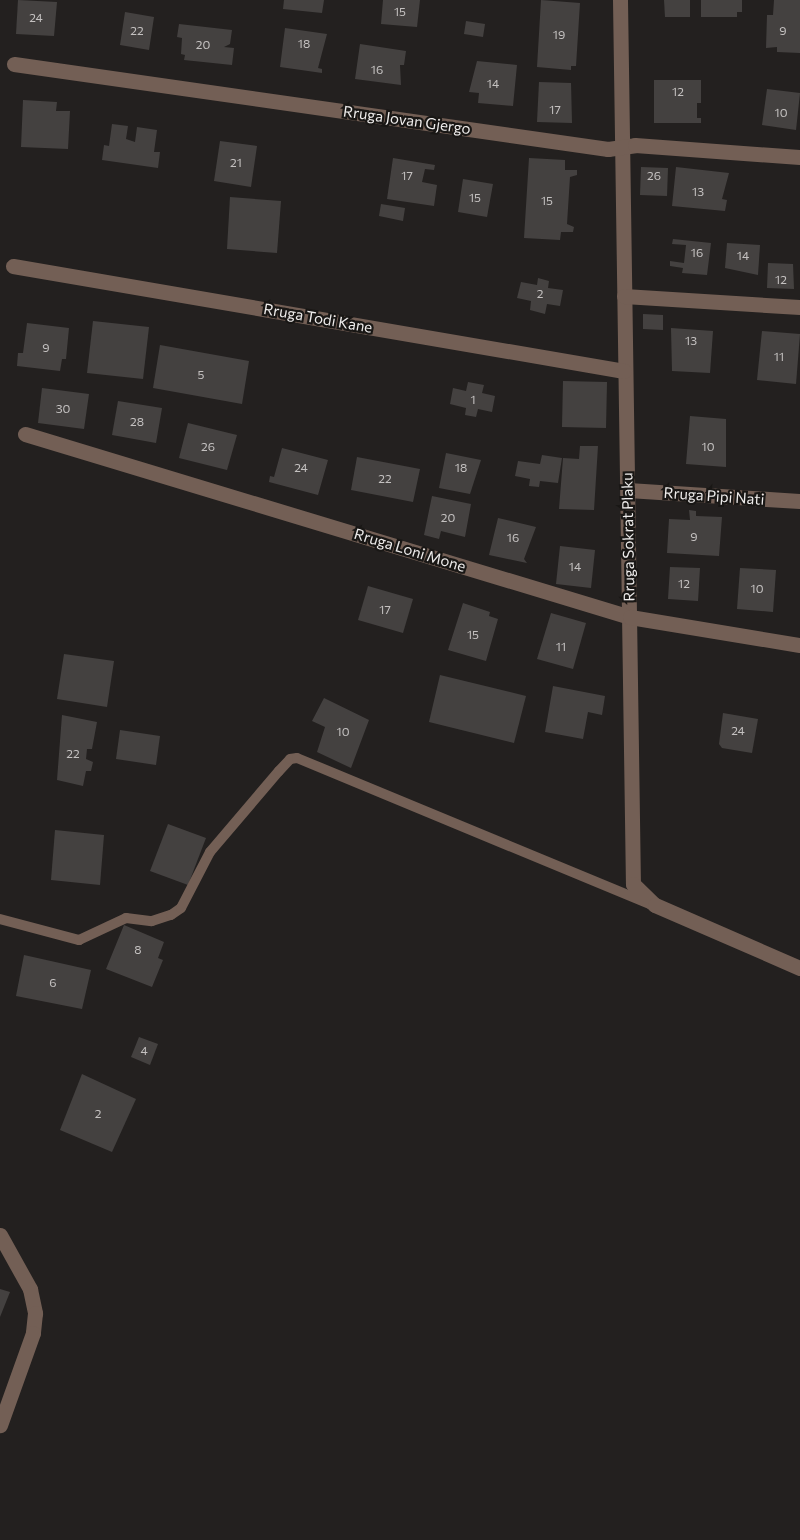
<!DOCTYPE html>
<html>
<head>
<meta charset="utf-8">
<style>
  body { margin:0 }
  #map { position:relative; width:800px; height:1540px; overflow:hidden; background:#23201f; font-family:Commissioner,sans-serif }
  div>[style] { position:absolute }
  [style*='--x'] { left:calc(var(--x)*1px); top:calc(var(--y)*1px); width:calc(var(--w)*1px); rotate:calc(var(--a)*1deg) }
  .building>* { inset:0; background:#444140 }
  .lane>* { height:10px; margin:-5px; padding:0 5px; transform-origin:5px; border-radius:5px; background:#735f55 }
  .street>* { height:15px; margin:-7.5px; padding:0 7.5px; transform-origin:7.5px; border-radius:7.5px; background:#735f55 }
  span { translate:-50% -50%; white-space:nowrap; text-align:center; line-height:1.15; -webkit-text-stroke:4.5px #191715; paint-order:stroke }
  .number-label { font-size:12px; color:#c4c1c0 }
  .number-label span { -webkit-text-stroke-width:0 }
  .street-label { font-size:15px; color:#eeeceb }
</style>
</head>
<body>
<div id="map">
  <div class="building">
    <i style="clip-path:polygon(18px 0,57px 2px,54px 36px,16px 34px)"></i>
    <i style="clip-path:polygon(284px 0,324px 0,322px 13px,283px 9px)"></i>
    <i style="clip-path:polygon(383px 0,420px 0,417px 27px,381px 24px)"></i>
    <i style="clip-path:polygon(541px 0,580px 3px,576px 66px,571px 66px,571px 70px,537px 67px)"></i>
    <i style="clip-path:polygon(664px 0,690px 0,690px 17px,665px 17px)"></i>
    <i style="clip-path:polygon(701px 0,742px 0,742px 12px,737px 12px,737px 17px,701px 17px)"></i>
    <i style="clip-path:polygon(774px 0,800px 0,800px 53px,777px 52px,777px 47px,766px 48px,767px 15px,773px 15px)"></i>
    <i style="clip-path:polygon(125px 12px,154px 17px,149px 50px,120px 45px)"></i>
    <i style="clip-path:polygon(466px 21px,485px 24px,483px 37px,464px 34px)"></i>
    <i style="clip-path:polygon(179px 24px,232px 30px,230px 44px,224px 47px,234px 48px,232px 65px,184px 60px,185px 55px,181px 54px,182px 38px,177px 37px)"></i>
    <i style="clip-path:polygon(285px 28px,327px 34px,318px 68px,322px 69px,322px 73px,280px 67px)"></i>
    <i style="clip-path:polygon(360px 44px,406px 51px,404px 65px,400px 65px,401px 85px,355px 79px)"></i>
    <i style="clip-path:polygon(477px 61px,517px 65px,513px 106px,478px 103px,479px 93px,469px 92px)"></i>
    <i style="clip-path:polygon(654px 80px,701px 80px,701px 103px,697px 103px,697px 118px,701px 118px,701px 123px,654px 123px)"></i>
    <i style="clip-path:polygon(539px 82px,571px 83px,572px 123px,537px 122px)"></i>
    <i style="clip-path:polygon(767px 89px,800px 93px,796px 130px,762px 125px)"></i>
    <i style="clip-path:polygon(23px 100px,57px 102px,56px 111px,70px 111px,68px 149px,21px 147px)"></i>
    <i style="clip-path:polygon(112px 124px,128px 126px,126px 139px,135px 142px,137px 127px,157px 130px,154px 152px,160px 152px,158px 168px,102px 160px,104px 145px,109px 146px)"></i>
    <i style="clip-path:polygon(220px 141px,257px 146px,251px 187px,214px 181px)"></i>
    <i style="clip-path:polygon(393px 158px,435px 165px,434px 170px,425px 169px,422px 182px,437px 185px,434px 206px,387px 199px)"></i>
    <i style="clip-path:polygon(529px 158px,565px 160px,565px 170px,577px 170px,577px 175px,570px 177px,567px 224px,574px 227px,573px 232px,561px 232px,560px 240px,524px 238px)"></i>
    <i style="clip-path:polygon(641px 167px,668px 168px,667px 196px,640px 195px)"></i>
    <i style="clip-path:polygon(676px 167px,729px 173px,722px 199px,727px 200px,725px 211px,672px 206px)"></i>
    <i style="clip-path:polygon(463px 179px,493px 184px,487px 217px,458px 212px)"></i>
    <i style="clip-path:polygon(230px 197px,281px 201px,277px 253px,227px 249px)"></i>
    <i style="clip-path:polygon(381px 204px,405px 208px,403px 221px,379px 216px)"></i>
    <i style="clip-path:polygon(673px 239px,711px 243px,707px 275px,682px 273px,683px 268px,670px 266px,670px 261px,684px 263px,686px 245px,672px 244px)"></i>
    <i style="clip-path:polygon(727px 243px,760px 245px,758px 275px,725px 268px)"></i>
    <i style="clip-path:polygon(768px 263px,793px 264px,794px 289px,767px 288px)"></i>
    <i style="clip-path:polygon(538px 278px,549px 281px,548px 288px,563px 290px,560px 306px,547px 304px,545px 314px,530px 310px,531px 301px,517px 298px,521px 282px,537px 285px)"></i>
    <i style="clip-path:polygon(643px 314px,663px 315px,663px 330px,643px 329px)"></i>
    <i style="clip-path:polygon(93px 321px,149px 327px,143px 379px,87px 373px)"></i>
    <i style="clip-path:polygon(27px 323px,69px 328px,66px 359px,62px 359px,60px 371px,17px 366px,18px 353px,23px 353px)"></i>
    <i style="clip-path:polygon(671px 328px,713px 331px,710px 373px,672px 371px)"></i>
    <i style="clip-path:polygon(762px 331px,800px 334px,796px 384px,757px 380px)"></i>
    <i style="clip-path:polygon(160px 345px,249px 361px,242px 404px,153px 388px)"></i>
    <i style="clip-path:polygon(563px 381px,607px 382px,606px 428px,562px 427px)"></i>
    <i style="clip-path:polygon(468px 382px,484px 385px,482px 393px,495px 396px,492px 412px,478px 409px,476px 417px,465px 415px,466px 408px,450px 404px,453px 388px,466px 391px)"></i>
    <i style="clip-path:polygon(42px 388px,89px 394px,84px 429px,38px 423px)"></i>
    <i style="clip-path:polygon(118px 401px,162px 408px,156px 443px,112px 435px)"></i>
    <i style="clip-path:polygon(690px 416px,726px 419px,726px 467px,686px 464px)"></i>
    <i style="clip-path:polygon(188px 423px,237px 435px,227px 470px,179px 458px)"></i>
    <i style="clip-path:polygon(580px 446px,598px 446px,594px 510px,559px 509px,563px 458px,579px 459px)"></i>
    <i style="clip-path:polygon(282px 448px,328px 460px,318px 495px,269px 482px,270px 476px,274px 477px)"></i>
    <i style="clip-path:polygon(446px 453px,481px 460px,470px 494px,439px 488px)"></i>
    <i style="clip-path:polygon(542px 455px,562px 458px,558px 483px,540px 481px,539px 487px,529px 486px,530px 479px,515px 476px,518px 461px,540px 464px)"></i>
    <i style="clip-path:polygon(357px 457px,420px 469px,413px 502px,351px 490px)"></i>
    <i style="clip-path:polygon(432px 496px,471px 504px,465px 537px,441px 531px,439px 539px,424px 535px)"></i>
    <i style="clip-path:polygon(689px 510px,696px 511px,696px 516px,722px 517px,719px 556px,667px 553px,669px 519px,690px 520px)"></i>
    <i style="clip-path:polygon(498px 518px,536px 527px,524px 559px,527px 563px,489px 555px)"></i>
    <i style="clip-path:polygon(560px 546px,595px 550px,591px 588px,556px 584px)"></i>
    <i style="clip-path:polygon(670px 567px,700px 568px,698px 601px,668px 599px)"></i>
    <i style="clip-path:polygon(740px 568px,776px 570px,773px 612px,737px 609px)"></i>
    <i style="clip-path:polygon(368px 586px,413px 599px,403px 633px,358px 620px)"></i>
    <i style="clip-path:polygon(463px 603px,490px 612px,489px 616px,498px 619px,486px 661px,448px 650px)"></i>
    <i style="clip-path:polygon(551px 613px,586px 623px,573px 669px,537px 659px)"></i>
    <i style="clip-path:polygon(64px 654px,114px 661px,107px 707px,57px 699px)"></i>
    <i style="clip-path:polygon(440px 675px,526px 696px,514px 743px,429px 722px)"></i>
    <i style="clip-path:polygon(553px 686px,605px 696px,602px 715px,588px 712px,583px 739px,545px 732px)"></i>
    <i style="clip-path:polygon(324px 698px,369px 720px,351px 768px,317px 752px,325px 727px,312px 721px)"></i>
    <i style="clip-path:polygon(723px 713px,758px 719px,752px 753px,722px 748px,719px 744px)"></i>
    <i style="clip-path:polygon(62px 715px,97px 722px,92px 749px,87px 749px,86px 759px,93px 762px,91px 771px,86px 771px,83px 786px,57px 780px)"></i>
    <i style="clip-path:polygon(120px 730px,160px 736px,156px 765px,116px 759px)"></i>
    <i style="clip-path:polygon(168px 824px,206px 838px,188px 885px,150px 871px)"></i>
    <i style="clip-path:polygon(55px 830px,104px 835px,100px 885px,51px 880px)"></i>
    <i style="clip-path:polygon(124px 925px,164px 942px,158px 958px,163px 960px,152px 987px,106px 969px)"></i>
    <i style="clip-path:polygon(24px 955px,91px 970px,82px 1009px,16px 996px)"></i>
    <i style="clip-path:polygon(139px 1037px,158px 1044px,150px 1065px,131px 1057px)"></i>
    <i style="clip-path:polygon(82px 1074px,136px 1099px,112px 1152px,60px 1130px)"></i>
    <i style="clip-path:polygon(0 1289px,10px 1292px,0 1317px)"></i>
  </div>
  <div class="lane">
    <i style="--x:0;--y:919;--w:82;--a:14.9"></i>
    <i style="--x:79;--y:940;--w:52;--a:-25.1"></i>
    <i style="--x:126;--y:918;--w:26;--a:7"></i>
    <i style="--x:152;--y:921;--w:20;--a:-18"></i>
    <i style="--x:171;--y:915;--w:12;--a:-35"></i>
    <i style="--x:181;--y:908;--w:63;--a:-62.6"></i>
    <i style="--x:210;--y:852;--w:106;--a:-49.6"></i>
    <i style="--x:279;--y:771;--w:16;--a:-47"></i>
    <i style="--x:290;--y:759;--w:7;--a:-8"></i>
    <i style="--x:297;--y:758;--w:382;--a:22.5"></i>
  </div>
  <div class="street">
    <i style="--x:620;--y:0;--w:884;--a:89.16"></i>
    <i style="--x:633;--y:884;--w:30;--a:44"></i>
    <i style="--x:655;--y:905;--w:158;--a:23.5"></i>
    <i style="--x:14;--y:64;--w:600;--a:8.14"></i>
    <i style="--x:608;--y:149;--w:27;--a:-8"></i>
    <i style="--x:635;--y:145;--w:165;--a:4.2"></i>
    <i style="--x:13;--y:266;--w:620;--a:9.75"></i>
    <i style="--x:624;--y:296;--w:176;--a:3.6"></i>
    <i style="--x:25;--y:434;--w:632;--a:16.83"></i>
    <i style="--x:630;--y:617;--w:172;--a:9.4"></i>
    <i style="--x:628;--y:490;--w:172;--a:3.7"></i>
    <i style="--x:0;--y:1235;--w:62;--a:60.9"></i>
    <i style="--x:30;--y:1289;--w:25;--a:78"></i>
    <i style="--x:35;--y:1313;--w:20;--a:96"></i>
    <i style="--x:33;--y:1333;--w:98;--a:109.7"></i>
  </div>
  <div class="number-label">
    <span style="left:400px;top:12px">15</span>
    <span style="left:36px;top:18px">24</span>
    <span style="left:137px;top:31px">22</span>
    <span style="left:783px;top:31px">9</span>
    <span style="left:559px;top:35px">19</span>
    <span style="left:304px;top:44px">18</span>
    <span style="left:203px;top:45px">20</span>
    <span style="left:377px;top:70px">16</span>
    <span style="left:493px;top:84px">14</span>
    <span style="left:678px;top:92px">12</span>
    <span style="left:555px;top:110px">17</span>
    <span style="left:781px;top:113px">10</span>
    <span style="left:236px;top:163px">21</span>
    <span style="left:407px;top:176px">17</span>
    <span style="left:654px;top:176px">26</span>
    <span style="left:698px;top:192px">13</span>
    <span style="left:475px;top:198px">15</span>
    <span style="left:547px;top:201px">15</span>
    <span style="left:697px;top:253px">16</span>
    <span style="left:743px;top:256px">14</span>
    <span style="left:781px;top:280px">12</span>
    <span style="left:540px;top:294px">2</span>
    <span style="left:691px;top:341px">13</span>
    <span style="left:46px;top:348px">9</span>
    <span style="left:779px;top:357px">11</span>
    <span style="left:201px;top:375px">5</span>
    <span style="left:473px;top:400px">1</span>
    <span style="left:63px;top:409px">30</span>
    <span style="left:137px;top:422px">28</span>
    <span style="left:208px;top:447px">26</span>
    <span style="left:708px;top:447px">10</span>
    <span style="left:301px;top:468px">24</span>
    <span style="left:461px;top:468px">18</span>
    <span style="left:385px;top:479px">22</span>
    <span style="left:448px;top:518px">20</span>
    <span style="left:694px;top:537px">9</span>
    <span style="left:513px;top:538px">16</span>
    <span style="left:575px;top:567px">14</span>
    <span style="left:684px;top:584px">12</span>
    <span style="left:757px;top:589px">10</span>
    <span style="left:385px;top:610px">17</span>
    <span style="left:473px;top:635px">15</span>
    <span style="left:561px;top:647px">11</span>
    <span style="left:738px;top:731px">24</span>
    <span style="left:343px;top:732px">10</span>
    <span style="left:73px;top:754px">22</span>
    <span style="left:138px;top:950px">8</span>
    <span style="left:53px;top:983px">6</span>
    <span style="left:144px;top:1051px">4</span>
    <span style="left:98px;top:1114px">2</span>
  </div>
  <div class="street-label">
    <span style="left:407px;top:120px;rotate:8deg">Rruga Jovan Gjergo</span>
    <span style="left:318px;top:318px;rotate:10deg">Rruga Todi Kane</span>
    <span style="left:714px;top:496px;rotate:4deg">Rruga Pipi Nati</span>
    <span style="left:628px;top:537px;rotate:-91deg">Rruga Sokrat Plaku</span>
    <span style="left:410px;top:550px;rotate:17deg">Rruga Loni Mone</span>
  </div>
</div>
</body>
</html>
